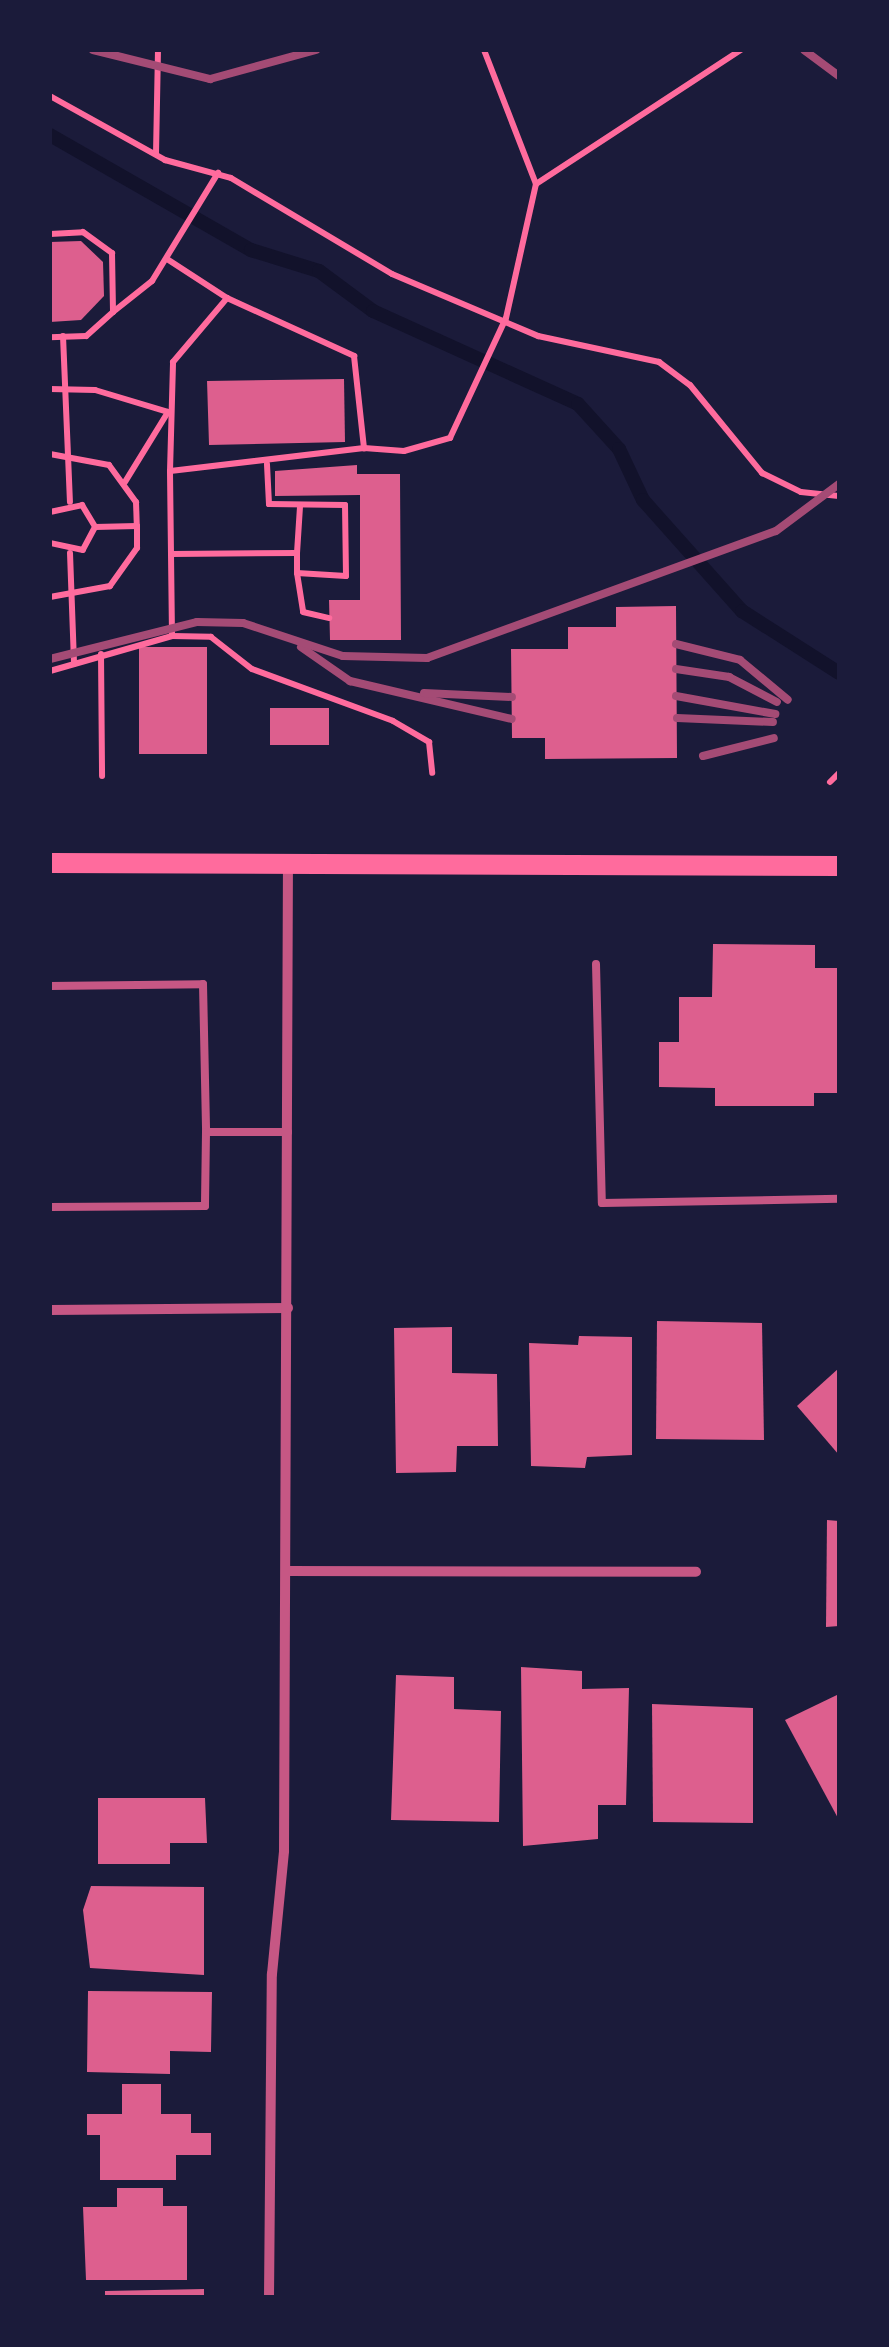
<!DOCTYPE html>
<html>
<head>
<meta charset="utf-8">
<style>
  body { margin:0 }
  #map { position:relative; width:889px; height:2347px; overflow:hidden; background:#1b1b3a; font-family:Montserrat,sans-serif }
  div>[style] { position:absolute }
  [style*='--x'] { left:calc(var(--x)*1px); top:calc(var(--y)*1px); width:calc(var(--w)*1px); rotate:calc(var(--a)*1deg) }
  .stream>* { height:14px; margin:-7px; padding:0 7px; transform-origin:7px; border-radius:7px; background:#12122b }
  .building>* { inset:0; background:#dd5f8e }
  .path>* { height:6px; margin:-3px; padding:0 3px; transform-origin:3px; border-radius:3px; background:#ff6b9d }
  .service>* { height:8px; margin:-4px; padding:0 4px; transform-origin:4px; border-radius:4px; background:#c65784 }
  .minor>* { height:10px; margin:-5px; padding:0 5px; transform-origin:5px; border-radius:5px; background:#c65784 }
  .secondary>* { height:20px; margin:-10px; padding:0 10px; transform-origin:10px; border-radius:10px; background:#ff6b9d }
  .rail>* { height:8px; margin:-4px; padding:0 4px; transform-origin:4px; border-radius:4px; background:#a44b75 }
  span { translate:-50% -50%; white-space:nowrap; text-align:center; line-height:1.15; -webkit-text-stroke:8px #1b1b3a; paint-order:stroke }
  .frame { position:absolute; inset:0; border:52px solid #1b1b3a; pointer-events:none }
</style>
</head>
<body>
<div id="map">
  <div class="stream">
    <i style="--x:50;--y:135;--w:232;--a:29.8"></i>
    <i style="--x:251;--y:250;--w:71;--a:17.2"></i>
    <i style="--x:319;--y:271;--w:67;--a:36.5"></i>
    <i style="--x:373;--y:311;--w:225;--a:24.4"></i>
    <i style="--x:578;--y:404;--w:61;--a:47.7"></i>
    <i style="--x:619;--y:449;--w:56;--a:64.8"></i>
    <i style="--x:643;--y:500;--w:149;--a:48.3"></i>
    <i style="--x:742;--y:611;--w:115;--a:32.6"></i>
  </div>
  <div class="building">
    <i style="clip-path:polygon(81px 241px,103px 262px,104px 296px,81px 320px,50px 322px,50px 242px)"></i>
    <i style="clip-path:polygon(344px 379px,345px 442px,209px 445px,207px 381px)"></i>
    <i style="clip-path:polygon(357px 465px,357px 474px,400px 474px,401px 640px,330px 640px,329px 600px,360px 600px,360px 495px,275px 496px,275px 471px)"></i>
    <i style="clip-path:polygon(676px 606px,677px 758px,545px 759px,545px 738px,512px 738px,511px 649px,568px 649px,568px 627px,616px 627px,616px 607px)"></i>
    <i style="clip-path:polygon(139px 647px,207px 647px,207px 754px,139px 754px)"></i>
    <i style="clip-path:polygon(270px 708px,329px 708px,329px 745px,270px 745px)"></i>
    <i style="clip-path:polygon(713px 944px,815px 945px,815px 968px,839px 968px,839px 1093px,814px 1093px,814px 1106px,715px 1106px,715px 1088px,659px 1087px,659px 1042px,679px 1042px,679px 997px,712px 997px)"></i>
    <i style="clip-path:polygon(657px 1321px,762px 1323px,764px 1440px,656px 1439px)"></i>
    <i style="clip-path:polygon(452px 1327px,452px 1373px,497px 1374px,498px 1446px,457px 1446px,456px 1472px,396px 1473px,394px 1328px)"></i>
    <i style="clip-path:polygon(579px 1336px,632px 1337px,632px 1455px,587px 1457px,585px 1468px,531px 1466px,529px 1343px,578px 1345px)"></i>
    <i style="clip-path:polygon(839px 1368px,839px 1455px,797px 1406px)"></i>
    <i style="clip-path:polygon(827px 1520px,839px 1521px,839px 1626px,826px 1627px)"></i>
    <i style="clip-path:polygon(521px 1667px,582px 1671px,582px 1689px,629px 1688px,626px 1805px,598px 1805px,598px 1839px,523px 1846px)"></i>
    <i style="clip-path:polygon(396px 1675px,454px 1677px,454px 1709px,501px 1711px,499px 1822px,391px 1820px)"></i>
    <i style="clip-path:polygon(839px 1694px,839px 1820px,785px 1720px)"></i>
    <i style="clip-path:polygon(652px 1704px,753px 1708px,753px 1823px,653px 1822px)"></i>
    <i style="clip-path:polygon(98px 1798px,205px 1798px,207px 1843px,170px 1843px,170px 1864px,98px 1864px)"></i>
    <i style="clip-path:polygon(91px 1886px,204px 1887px,204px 1975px,90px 1968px,83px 1910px)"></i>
    <i style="clip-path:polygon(88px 1991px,212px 1992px,211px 2052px,170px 2051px,170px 2074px,87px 2072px)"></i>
    <i style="clip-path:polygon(122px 2084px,161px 2084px,161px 2114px,191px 2114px,191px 2133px,211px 2133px,211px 2155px,176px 2155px,176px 2180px,100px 2180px,100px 2135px,87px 2135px,87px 2114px,122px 2114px)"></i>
    <i style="clip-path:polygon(117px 2188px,163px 2188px,163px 2206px,187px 2206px,187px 2280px,86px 2280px,83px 2207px,117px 2207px)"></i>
    <i style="clip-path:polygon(204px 2289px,204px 2297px,105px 2297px,105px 2291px)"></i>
  </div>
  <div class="path">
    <i style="--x:484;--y:50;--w:144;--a:68.8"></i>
    <i style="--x:50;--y:96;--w:132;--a:29.1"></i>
    <i style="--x:165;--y:160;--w:68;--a:15.3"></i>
    <i style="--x:231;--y:178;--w:187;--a:30.8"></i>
    <i style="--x:392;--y:274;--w:159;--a:23"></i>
    <i style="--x:538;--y:336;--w:124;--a:12.1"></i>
    <i style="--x:659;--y:362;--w:39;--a:37"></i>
    <i style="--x:690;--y:385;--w:114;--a:50.7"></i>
    <i style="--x:762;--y:473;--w:43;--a:26"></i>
    <i style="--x:801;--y:492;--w:38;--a:6"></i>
    <i style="--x:156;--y:154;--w:104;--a:-88.9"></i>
    <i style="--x:50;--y:234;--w:33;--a:-3"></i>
    <i style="--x:83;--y:232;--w:36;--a:36"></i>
    <i style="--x:112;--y:253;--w:59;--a:89"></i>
    <i style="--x:113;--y:312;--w:36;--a:138"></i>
    <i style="--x:86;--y:336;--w:36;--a:178"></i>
    <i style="--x:167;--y:259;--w:72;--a:33"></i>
    <i style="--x:227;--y:298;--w:140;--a:24.5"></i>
    <i style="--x:354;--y:356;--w:93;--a:83.8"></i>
    <i style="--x:364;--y:448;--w:195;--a:173.2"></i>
    <i style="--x:170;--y:471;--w:109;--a:-88.4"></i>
    <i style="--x:173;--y:362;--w:84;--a:-49.8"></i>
    <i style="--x:113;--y:312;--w:50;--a:-38.5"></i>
    <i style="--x:152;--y:281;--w:127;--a:-58.6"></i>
    <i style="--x:63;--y:336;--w:166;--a:87.6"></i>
    <i style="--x:50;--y:389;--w:45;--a:1.3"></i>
    <i style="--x:95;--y:390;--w:76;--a:16.8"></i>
    <i style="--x:168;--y:412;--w:82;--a:121.6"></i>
    <i style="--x:364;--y:448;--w:40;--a:4.3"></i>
    <i style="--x:404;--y:451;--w:48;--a:-15.8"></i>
    <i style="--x:450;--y:438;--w:132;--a:-65"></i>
    <i style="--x:506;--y:318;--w:137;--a:-77.4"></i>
    <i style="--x:536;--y:184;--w:245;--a:-33.2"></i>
    <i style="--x:50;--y:454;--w:60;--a:10.6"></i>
    <i style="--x:109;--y:465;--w:46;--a:53.9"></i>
    <i style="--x:136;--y:502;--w:24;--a:88"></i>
    <i style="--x:137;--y:526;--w:22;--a:90"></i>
    <i style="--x:137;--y:548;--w:47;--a:125.4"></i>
    <i style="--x:110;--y:586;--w:61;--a:169.6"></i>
    <i style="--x:50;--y:512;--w:33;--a:-12"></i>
    <i style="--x:82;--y:505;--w:26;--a:59"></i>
    <i style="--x:95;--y:527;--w:26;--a:118"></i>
    <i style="--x:83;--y:550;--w:34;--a:-168"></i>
    <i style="--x:95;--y:527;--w:42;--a:-1.4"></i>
    <i style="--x:70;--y:553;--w:111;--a:87.9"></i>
    <i style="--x:297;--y:553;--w:47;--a:-86.3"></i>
    <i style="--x:171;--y:554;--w:126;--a:-0.5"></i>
    <i style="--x:297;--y:553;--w:20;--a:90"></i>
    <i style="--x:297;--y:573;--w:49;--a:3.5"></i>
    <i style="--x:346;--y:576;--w:71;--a:-90.8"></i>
    <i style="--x:345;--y:505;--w:76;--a:-179.2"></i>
    <i style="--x:269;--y:504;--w:40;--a:-92.9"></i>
    <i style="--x:297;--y:573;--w:39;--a:81"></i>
    <i style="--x:303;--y:612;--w:27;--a:13"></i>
    <i style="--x:172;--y:636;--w:39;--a:1"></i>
    <i style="--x:211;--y:637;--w:52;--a:38"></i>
    <i style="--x:252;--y:669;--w:150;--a:20.2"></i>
    <i style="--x:393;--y:721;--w:42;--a:30.3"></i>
    <i style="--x:429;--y:742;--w:31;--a:84"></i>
    <i style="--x:101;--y:654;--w:122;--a:89.5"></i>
    <i style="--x:50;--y:671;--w:127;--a:-16"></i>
    <i style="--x:172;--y:636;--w:165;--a:-90.7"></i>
    <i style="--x:830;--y:782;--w:13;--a:-45"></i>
  </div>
  <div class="service">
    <i style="--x:596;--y:964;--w:239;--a:88.6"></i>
    <i style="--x:602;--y:1203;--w:237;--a:-1"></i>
    <i style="--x:50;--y:986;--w:153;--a:-0.7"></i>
    <i style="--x:203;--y:984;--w:148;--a:88.8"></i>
    <i style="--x:206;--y:1132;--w:74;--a:90.8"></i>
    <i style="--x:205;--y:1206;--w:155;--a:179.6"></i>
    <i style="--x:206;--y:1132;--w:82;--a:0"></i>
  </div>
  <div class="minor">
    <i style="--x:50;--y:1310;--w:238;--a:-0.5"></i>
    <i style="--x:286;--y:1571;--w:410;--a:0.1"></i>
    <i style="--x:269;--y:2297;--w:323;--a:-89.5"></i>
    <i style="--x:272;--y:1974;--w:124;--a:-84.4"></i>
    <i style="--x:284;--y:1851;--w:986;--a:-89.77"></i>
  </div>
  <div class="secondary">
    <i style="--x:50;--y:863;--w:789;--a:0.22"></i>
  </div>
  <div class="rail">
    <i style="--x:93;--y:50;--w:121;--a:13.9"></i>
    <i style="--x:210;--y:79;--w:110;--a:-15.3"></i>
    <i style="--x:804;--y:50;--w:44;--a:36.6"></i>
    <i style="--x:676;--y:644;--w:66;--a:14"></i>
    <i style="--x:740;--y:660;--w:62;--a:39.8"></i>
    <i style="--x:301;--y:647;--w:60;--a:34.8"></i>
    <i style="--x:350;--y:681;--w:166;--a:13.2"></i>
    <i style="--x:50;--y:659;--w:152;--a:-14.1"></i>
    <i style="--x:197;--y:622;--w:46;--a:1.2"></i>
    <i style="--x:243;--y:623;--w:105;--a:18.3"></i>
    <i style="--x:343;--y:656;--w:84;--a:1.4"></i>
    <i style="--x:427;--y:658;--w:371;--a:-20"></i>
    <i style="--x:776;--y:531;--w:79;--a:-36.7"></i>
    <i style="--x:676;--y:669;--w:54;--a:8.6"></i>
    <i style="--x:729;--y:677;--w:54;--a:27.5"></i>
    <i style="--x:424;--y:693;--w:88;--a:2.6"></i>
    <i style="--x:676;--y:696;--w:101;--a:10.3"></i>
    <i style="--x:677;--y:718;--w:96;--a:2.4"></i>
    <i style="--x:703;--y:756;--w:73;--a:-14.2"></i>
  </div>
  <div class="frame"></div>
</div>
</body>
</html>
